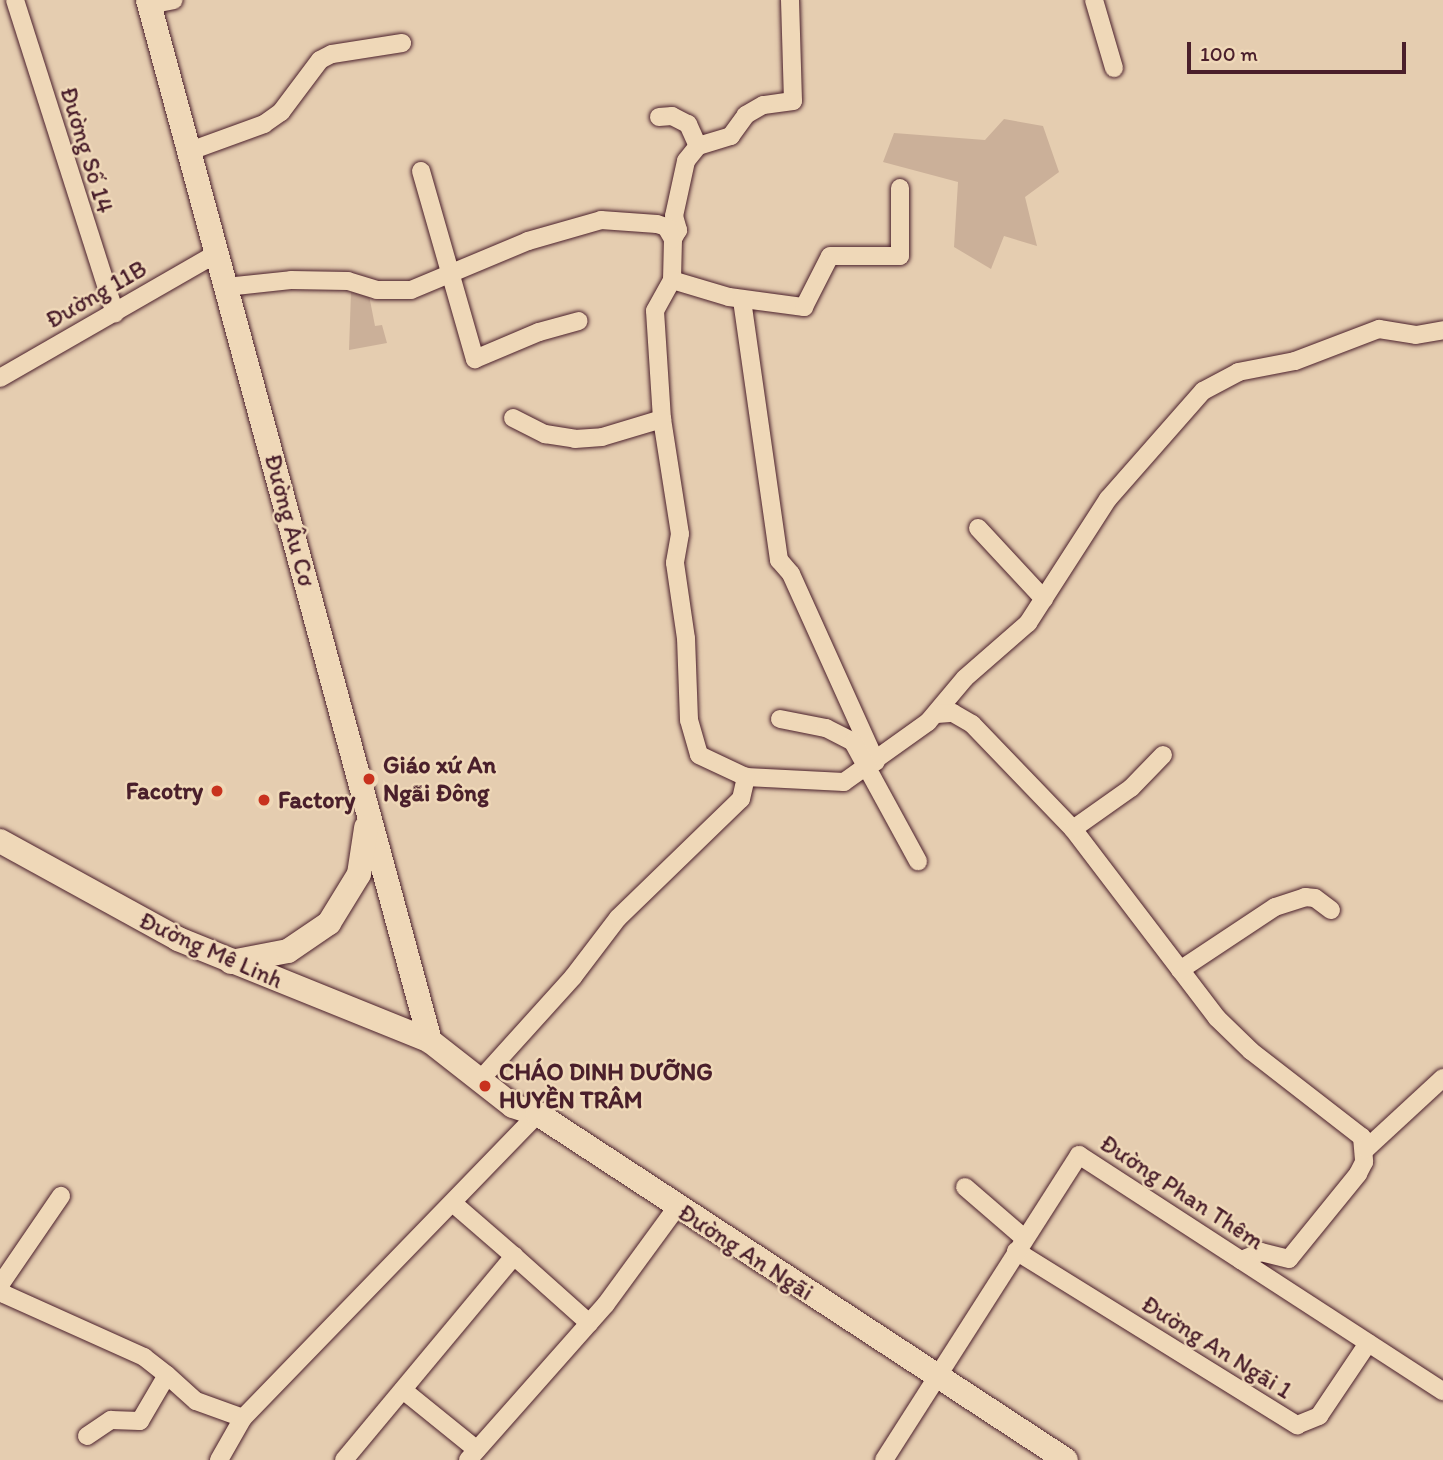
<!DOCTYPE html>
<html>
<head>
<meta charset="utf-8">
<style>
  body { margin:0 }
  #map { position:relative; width:1443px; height:1460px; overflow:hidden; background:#e5cdb0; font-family:Itim,sans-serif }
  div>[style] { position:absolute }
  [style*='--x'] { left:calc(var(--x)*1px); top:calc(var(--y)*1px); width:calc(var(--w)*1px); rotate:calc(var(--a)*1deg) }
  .green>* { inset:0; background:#cbb099 }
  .roads { filter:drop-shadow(0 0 2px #4a1f2b) drop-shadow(0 0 2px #4a1f2b) }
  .minor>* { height:18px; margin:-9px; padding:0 9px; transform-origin:9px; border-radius:9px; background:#efd8b8 }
  .secondary>* { height:24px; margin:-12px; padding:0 12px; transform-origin:12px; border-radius:12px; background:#efd8b8 }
  .dots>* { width:19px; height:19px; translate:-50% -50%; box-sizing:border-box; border:4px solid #efd8b8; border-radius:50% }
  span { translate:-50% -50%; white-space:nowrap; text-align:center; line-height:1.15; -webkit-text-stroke:5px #efd8b8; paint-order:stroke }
  .street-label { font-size:24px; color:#4a1f2b }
  .poi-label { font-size:24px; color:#4a1f2b; font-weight:700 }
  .left { translate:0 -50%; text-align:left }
  .right { translate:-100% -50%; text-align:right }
  .scale { position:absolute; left:1187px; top:42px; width:219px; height:32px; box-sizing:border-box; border:4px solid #4a1f2b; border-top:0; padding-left:9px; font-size:21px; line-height:24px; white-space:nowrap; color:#4a1f2b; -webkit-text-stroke:5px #efd8b8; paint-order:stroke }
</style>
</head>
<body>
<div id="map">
  <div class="green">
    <i style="clip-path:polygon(1004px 119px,1043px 126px,1059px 172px,1025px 197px,1037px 246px,1004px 236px,991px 269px,954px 247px,958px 182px,883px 162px,894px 133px,985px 140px)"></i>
    <i style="clip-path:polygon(351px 292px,369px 295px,375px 326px,382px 325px,387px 343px,349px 350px)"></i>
  </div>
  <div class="roads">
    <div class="minor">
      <i style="--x:15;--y:0;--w:329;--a:72.3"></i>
      <i style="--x:790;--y:0;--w:101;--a:88.3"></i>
      <i style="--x:793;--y:101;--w:30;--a:172"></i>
      <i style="--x:763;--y:105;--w:20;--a:150"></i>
      <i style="--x:746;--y:115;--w:26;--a:126"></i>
      <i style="--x:731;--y:136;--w:34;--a:163"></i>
      <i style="--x:698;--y:146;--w:19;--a:129"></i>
      <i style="--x:686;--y:161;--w:56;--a:102.3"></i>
      <i style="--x:674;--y:216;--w:15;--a:74"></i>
      <i style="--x:678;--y:230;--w:10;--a:119"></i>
      <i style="--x:673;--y:239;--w:41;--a:91.4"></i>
      <i style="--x:672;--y:280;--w:35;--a:119"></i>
      <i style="--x:655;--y:311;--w:108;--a:86.3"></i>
      <i style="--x:662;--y:419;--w:116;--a:81.1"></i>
      <i style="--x:680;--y:534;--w:29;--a:100"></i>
      <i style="--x:675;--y:563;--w:76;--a:81.7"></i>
      <i style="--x:686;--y:638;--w:82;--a:87.9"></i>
      <i style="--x:689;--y:720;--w:36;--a:74"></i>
      <i style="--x:699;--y:755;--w:52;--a:25.1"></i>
      <i style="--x:746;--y:777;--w:98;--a:2.9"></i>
      <i style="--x:844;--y:782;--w:103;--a:-35.5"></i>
      <i style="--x:928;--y:722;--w:57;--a:-49.9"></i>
      <i style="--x:965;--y:678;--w:84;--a:-41.1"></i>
      <i style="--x:1028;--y:623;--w:148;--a:-57.2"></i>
      <i style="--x:1108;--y:499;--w:144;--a:-48.7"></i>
      <i style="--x:1203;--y:391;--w:40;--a:-28"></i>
      <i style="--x:1238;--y:372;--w:58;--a:-10.9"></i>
      <i style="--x:1295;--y:361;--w:90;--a:-20.9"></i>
      <i style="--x:1379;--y:329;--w:37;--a:9"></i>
      <i style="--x:1416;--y:335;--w:27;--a:-10"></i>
      <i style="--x:1094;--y:0;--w:71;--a:73.6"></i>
      <i style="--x:149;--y:5;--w:25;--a:-11"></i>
      <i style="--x:659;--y:117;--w:13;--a:-4"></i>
      <i style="--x:672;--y:116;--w:18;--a:27"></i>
      <i style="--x:688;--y:124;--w:24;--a:66"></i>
      <i style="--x:190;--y:151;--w:79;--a:-20"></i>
      <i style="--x:264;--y:124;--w:21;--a:-35"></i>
      <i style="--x:281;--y:112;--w:65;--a:-53.1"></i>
      <i style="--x:320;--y:60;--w:13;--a:-27"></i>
      <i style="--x:332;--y:54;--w:71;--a:-8.9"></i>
      <i style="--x:421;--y:171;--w:196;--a:74"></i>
      <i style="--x:475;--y:359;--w:69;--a:-22.9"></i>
      <i style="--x:539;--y:332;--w:41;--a:-15.4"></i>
      <i style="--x:672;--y:280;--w:59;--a:16.6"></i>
      <i style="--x:729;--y:297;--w:76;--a:7.6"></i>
      <i style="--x:804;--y:307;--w:57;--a:-63"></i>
      <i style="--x:830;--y:256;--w:70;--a:0"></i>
      <i style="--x:900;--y:256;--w:68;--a:-90"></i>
      <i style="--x:226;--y:287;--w:65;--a:-6.1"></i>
      <i style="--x:291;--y:280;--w:57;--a:1"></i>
      <i style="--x:348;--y:281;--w:30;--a:17"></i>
      <i style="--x:377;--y:290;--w:34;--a:0"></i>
      <i style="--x:411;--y:290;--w:127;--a:-22.7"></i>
      <i style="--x:528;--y:241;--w:76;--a:-16"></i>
      <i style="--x:601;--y:220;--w:56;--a:4.1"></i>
      <i style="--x:657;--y:224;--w:9;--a:18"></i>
      <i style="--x:666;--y:227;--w:14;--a:60"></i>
      <i style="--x:742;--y:300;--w:263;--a:81.9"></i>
      <i style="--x:779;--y:560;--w:18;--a:49"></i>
      <i style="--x:791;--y:574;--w:206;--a:65.7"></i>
      <i style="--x:0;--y:378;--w:250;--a:-29.9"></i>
      <i style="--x:513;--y:418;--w:36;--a:27"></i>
      <i style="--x:545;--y:434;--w:30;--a:9"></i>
      <i style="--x:575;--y:439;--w:27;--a:-4"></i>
      <i style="--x:602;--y:437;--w:63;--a:-16.7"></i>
      <i style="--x:978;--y:528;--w:97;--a:47.1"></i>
      <i style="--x:937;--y:714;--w:16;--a:-4"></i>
      <i style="--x:953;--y:713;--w:22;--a:30"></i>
      <i style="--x:972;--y:724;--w:146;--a:46.1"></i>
      <i style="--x:1073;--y:829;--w:238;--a:52.7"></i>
      <i style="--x:1217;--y:1018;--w:47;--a:44.1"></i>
      <i style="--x:1251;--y:1051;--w:140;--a:37.8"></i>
      <i style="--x:1362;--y:1137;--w:25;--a:85"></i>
      <i style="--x:1364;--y:1162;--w:13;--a:117"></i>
      <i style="--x:1358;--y:1174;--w:109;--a:129.1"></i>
      <i style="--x:1289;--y:1259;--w:29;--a:-166"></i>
      <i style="--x:1261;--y:1252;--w:22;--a:158"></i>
      <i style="--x:780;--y:719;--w:47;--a:11.1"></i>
      <i style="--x:826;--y:728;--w:30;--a:27"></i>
      <i style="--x:853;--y:742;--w:136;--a:61.4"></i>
      <i style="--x:1073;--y:829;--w:71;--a:-35.3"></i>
      <i style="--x:1131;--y:788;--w:46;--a:-45.9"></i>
      <i style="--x:1180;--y:970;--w:114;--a:-33.6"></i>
      <i style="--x:1275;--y:907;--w:32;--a:-18"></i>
      <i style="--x:1305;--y:897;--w:10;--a:6"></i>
      <i style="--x:1315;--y:898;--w:20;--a:37"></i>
      <i style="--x:480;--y:1080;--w:139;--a:-47.9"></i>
      <i style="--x:573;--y:977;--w:74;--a:-52.7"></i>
      <i style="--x:618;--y:918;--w:171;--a:-44.1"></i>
      <i style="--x:741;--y:799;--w:23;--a:-77"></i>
      <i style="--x:1366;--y:1149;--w:105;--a:-42.7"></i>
      <i style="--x:965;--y:1187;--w:78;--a:40.8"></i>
      <i style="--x:454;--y:1204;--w:79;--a:40.9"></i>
      <i style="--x:1016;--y:1251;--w:331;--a:31.8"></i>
      <i style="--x:1297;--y:1425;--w:24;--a:-22"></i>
      <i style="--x:1319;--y:1416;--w:88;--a:-56.1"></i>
      <i style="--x:0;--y:1285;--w:108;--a:-55.6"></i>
      <i style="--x:0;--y:1287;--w:8;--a:60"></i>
      <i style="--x:4;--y:1294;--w:154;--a:24.2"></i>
      <i style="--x:144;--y:1357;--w:29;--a:38"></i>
      <i style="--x:403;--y:1390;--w:95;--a:39"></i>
      <i style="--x:87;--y:1436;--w:29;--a:-34"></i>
      <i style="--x:111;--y:1420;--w:29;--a:2"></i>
      <i style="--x:140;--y:1421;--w:53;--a:-59.6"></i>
      <i style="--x:167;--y:1375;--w:39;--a:42"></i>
      <i style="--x:196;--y:1401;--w:50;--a:19.9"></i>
      <i style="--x:219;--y:1460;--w:48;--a:-60.3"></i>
      <i style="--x:243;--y:1418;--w:424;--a:-45.9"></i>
      <i style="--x:344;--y:1460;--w:266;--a:-50.2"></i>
      <i style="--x:514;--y:1256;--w:101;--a:41.8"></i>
      <i style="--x:468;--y:1460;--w:208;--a:-48.5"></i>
      <i style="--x:606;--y:1304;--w:120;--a:-53.8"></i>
      <i style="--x:884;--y:1460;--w:362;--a:-57.4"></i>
      <i style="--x:1079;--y:1155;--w:434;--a:33"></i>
    </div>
    <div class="secondary">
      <i style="--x:148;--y:0;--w:1079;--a:74.84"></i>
      <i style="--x:0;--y:841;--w:203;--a:28.8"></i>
      <i style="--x:178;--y:939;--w:272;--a:22"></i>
      <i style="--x:430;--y:1041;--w:105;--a:38.1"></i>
      <i style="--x:513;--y:1106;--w:26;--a:18"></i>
      <i style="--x:538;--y:1114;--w:631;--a:33.24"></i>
      <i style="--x:231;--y:962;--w:58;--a:-10.9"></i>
      <i style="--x:288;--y:951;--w:50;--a:-34.3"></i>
      <i style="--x:329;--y:923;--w:57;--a:-58.5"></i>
      <i style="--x:359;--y:874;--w:47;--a:-81.3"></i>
    </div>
  </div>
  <div class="dots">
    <i style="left:369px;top:779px;background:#c8321e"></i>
    <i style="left:217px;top:791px;background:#c8321e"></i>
    <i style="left:264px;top:800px;background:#c8321e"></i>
    <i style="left:485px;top:1086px;background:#c8321e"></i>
  </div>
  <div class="street-label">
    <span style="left:87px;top:150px;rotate:73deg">Đường Số 14</span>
    <span style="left:96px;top:294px;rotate:-30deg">Đường 11B</span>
    <span style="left:290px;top:520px;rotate:75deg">Đường Âu Cơ</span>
    <span style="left:211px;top:950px;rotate:24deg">Đường Mê Linh</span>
    <span style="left:1182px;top:1192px;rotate:33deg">Đường Phan Thêm</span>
    <span style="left:746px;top:1252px;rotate:33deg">Đường An Ngãi</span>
    <span style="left:1217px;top:1347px;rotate:32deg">Đường An Ngãi 1</span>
  </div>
  <div class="poi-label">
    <span class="left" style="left:383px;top:779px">Giáo xứ An<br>Ngãi Đông</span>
    <span class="right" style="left:203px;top:791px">Facotry</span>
    <span class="left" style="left:278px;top:800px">Factory</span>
    <span class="left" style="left:499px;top:1086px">CHÁO DINH DƯỠNG<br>HUYỀN TRÂM</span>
  </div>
  <div class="scale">100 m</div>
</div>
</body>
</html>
